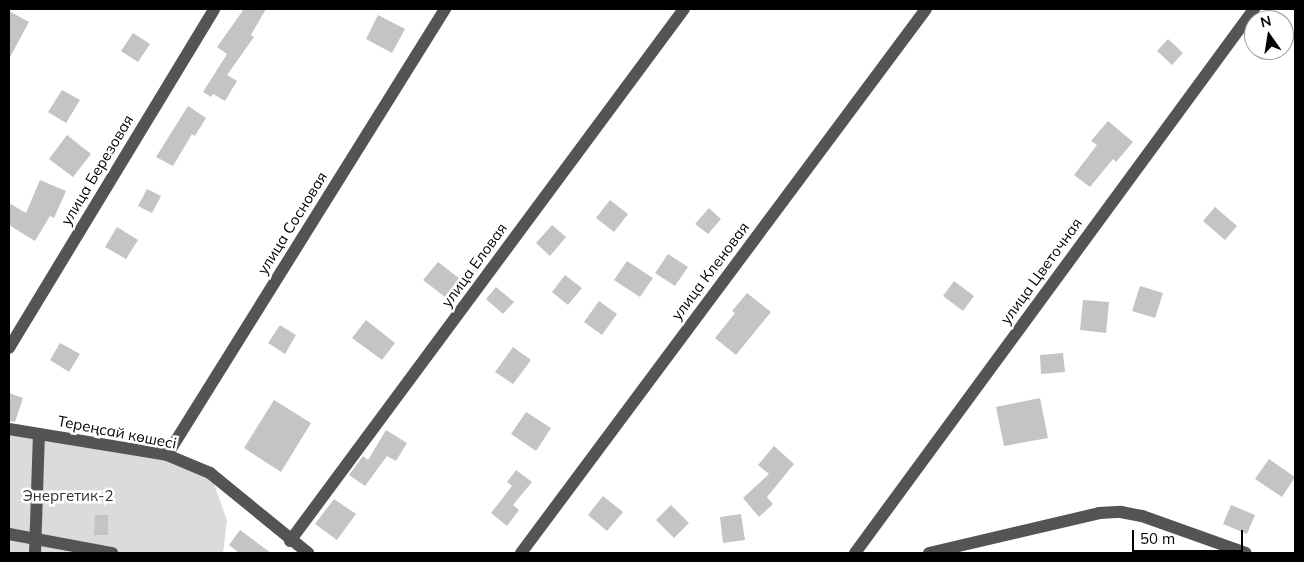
<!DOCTYPE html>
<html>
<head>
<meta charset="utf-8">
<style>
  body { margin:0 }
  #map { position:relative; width:1304px; height:562px; overflow:hidden; background:#fff; font-family:Mulish,sans-serif }
  div>[style] { position:absolute }
  [style*='--x'] { left:calc(var(--x)*1px); top:calc(var(--y)*1px); width:calc(var(--w)*1px); rotate:calc(var(--a)*1deg) }
  .green>* { inset:0; background:#dbdbdb }
  .building>* { inset:0; background:#c4c4c4 }
  .minor>* { height:12px; margin:-6px; padding:0 6px; transform-origin:6px; border-radius:6px; background:#545454 }
  span { translate:-50% -50%; white-space:nowrap; text-align:center; line-height:1.15; -webkit-text-stroke:5px #fff; paint-order:stroke }
  .street-label { font-size:15px; color:#000 }
  .park-label { font-size:15px; color:#323232 }
  .frame { position:absolute; inset:0; border:10px solid #000; pointer-events:none }
  .north { position:absolute; left:1244px; top:10px; width:50px; height:50px; box-sizing:border-box; background:#fff; border:1px solid #999; border-radius:50%; rotate:347deg; font-size:14px; font-weight:700; line-height:20px; text-align:center; color:#000 }
  .north::after { content:''; display:block; margin:auto; width:18px; height:22px; background:#000; clip-path:polygon(50% 0,100% 100%,50% 72%,0 100%) }
  .scale { position:absolute; left:1132px; top:530px; width:111px; height:22px; box-sizing:border-box; border:2px solid #000; border-top:0; padding-left:6px; font-size:15px; line-height:18px; white-space:nowrap; color:#000; -webkit-text-stroke:4px #fff; paint-order:stroke }
</style>
</head>
<body>
<div id="map">
  <div class="green">
    <i style="clip-path:polygon(9px 429px,167px 455px,210px 473px,227px 520px,223px 553px,9px 553px)"></i>
  </div>
  <div class="building">
    <i style="clip-path:polygon(244px 9px,266px 9px,251px 35px,254px 37px,227px 75px,237px 81px,225px 101px,213px 94px,211px 97px,203px 92px,227px 54px,217px 47px)"></i>
    <i style="clip-path:polygon(9px 11px,29px 22px,9px 59px)"></i>
    <i style="clip-path:polygon(378px 15px,405px 29px,392px 53px,366px 39px)"></i>
    <i style="clip-path:polygon(133px 33px,150px 44px,138px 62px,121px 51px)"></i>
    <i style="clip-path:polygon(1168px 39px,1183px 53px,1172px 65px,1157px 51px)"></i>
    <i style="clip-path:polygon(62px 90px,80px 100px,66px 123px,48px 112px)"></i>
    <i style="clip-path:polygon(188px 106px,206px 118px,195px 136px,192px 134px,173px 166px,156px 157px)"></i>
    <i style="clip-path:polygon(1108px 121px,1133px 142px,1116px 162px,1113px 159px,1090px 187px,1074px 175px,1097px 145px,1091px 141px)"></i>
    <i style="clip-path:polygon(67px 135px,91px 154px,73px 177px,49px 159px)"></i>
    <i style="clip-path:polygon(40px 180px,66px 191px,54px 218px,50px 216px,35px 241px,9px 225px,9px 203px,26px 213px)"></i>
    <i style="clip-path:polygon(147px 189px,161px 196px,152px 213px,138px 206px)"></i>
    <i style="clip-path:polygon(610px 200px,628px 214px,614px 232px,596px 218px)"></i>
    <i style="clip-path:polygon(1215px 207px,1237px 226px,1225px 240px,1203px 221px)"></i>
    <i style="clip-path:polygon(709px 208px,721px 219px,708px 234px,695px 224px)"></i>
    <i style="clip-path:polygon(552px 225px,566px 237px,550px 256px,536px 243px)"></i>
    <i style="clip-path:polygon(117px 227px,138px 240px,126px 259px,105px 247px)"></i>
    <i style="clip-path:polygon(668px 254px,688px 267px,675px 286px,655px 273px)"></i>
    <i style="clip-path:polygon(627px 261px,653px 278px,640px 297px,614px 280px)"></i>
    <i style="clip-path:polygon(438px 262px,460px 279px,445px 297px,423px 280px)"></i>
    <i style="clip-path:polygon(565px 275px,582px 288px,568px 305px,552px 292px)"></i>
    <i style="clip-path:polygon(954px 281px,974px 296px,963px 311px,943px 296px)"></i>
    <i style="clip-path:polygon(1140px 286px,1163px 293px,1155px 318px,1132px 311px)"></i>
    <i style="clip-path:polygon(496px 287px,514px 302px,503px 314px,486px 299px)"></i>
    <i style="clip-path:polygon(747px 293px,771px 312px,736px 355px,715px 338px,735px 313px,732px 311px)"></i>
    <i style="clip-path:polygon(1083px 300px,1109px 302px,1106px 333px,1080px 330px)"></i>
    <i style="clip-path:polygon(599px 301px,617px 314px,602px 335px,584px 322px)"></i>
    <i style="clip-path:polygon(366px 320px,395px 343px,382px 360px,352px 338px)"></i>
    <i style="clip-path:polygon(280px 325px,296px 335px,285px 354px,268px 343px)"></i>
    <i style="clip-path:polygon(60px 343px,80px 354px,69px 372px,50px 360px)"></i>
    <i style="clip-path:polygon(513px 347px,531px 360px,513px 384px,495px 372px)"></i>
    <i style="clip-path:polygon(1063px 353px,1065px 372px,1041px 374px,1040px 355px)"></i>
    <i style="clip-path:polygon(9px 393px,23px 398px,15px 422px,9px 421px)"></i>
    <i style="clip-path:polygon(1040px 398px,1048px 438px,1004px 446px,996px 407px)"></i>
    <i style="clip-path:polygon(274px 400px,311px 423px,281px 472px,244px 448px)"></i>
    <i style="clip-path:polygon(526px 412px,551px 428px,536px 451px,511px 434px)"></i>
    <i style="clip-path:polygon(386px 430px,407px 443px,396px 461px,387px 456px,365px 486px,349px 475px,363px 456px,368px 460px)"></i>
    <i style="clip-path:polygon(774px 446px,794px 464px,767px 497px,773px 504px,759px 517px,743px 498px,769px 474px,758px 465px)"></i>
    <i style="clip-path:polygon(1269px 459px,1295px 477px,1282px 497px,1255px 479px)"></i>
    <i style="clip-path:polygon(516px 470px,532px 482px,513px 505px,519px 510px,507px 526px,491px 513px,512px 486px,507px 482px)"></i>
    <i style="clip-path:polygon(603px 496px,623px 512px,607px 531px,588px 515px)"></i>
    <i style="clip-path:polygon(334px 499px,356px 514px,337px 540px,315px 524px)"></i>
    <i style="clip-path:polygon(671px 505px,689px 523px,674px 538px,656px 520px)"></i>
    <i style="clip-path:polygon(1231px 505px,1255px 515px,1247px 534px,1223px 524px)"></i>
    <i style="clip-path:polygon(741px 514px,745px 540px,723px 543px,720px 517px)"></i>
    <i style="clip-path:polygon(95px 515px,108px 515px,108px 535px,94px 535px)"></i>
    <i style="clip-path:polygon(240px 530px,271px 553px,239px 553px,229px 545px)"></i>
  </div>
  <div class="minor">
    <i style="--x:9;--y:348;--w:396;--a:-58.8"></i>
    <i style="--x:9;--y:429;--w:160;--a:9.3"></i>
    <i style="--x:167;--y:455;--w:47;--a:22.7"></i>
    <i style="--x:210;--y:473;--w:127;--a:39.2"></i>
    <i style="--x:167;--y:455;--w:526;--a:-58.06"></i>
    <i style="--x:9;--y:534;--w:105;--a:10.5"></i>
    <i style="--x:290;--y:541;--w:662;--a:-53.48"></i>
    <i style="--x:35;--y:553;--w:119;--a:-88.1"></i>
    <i style="--x:521;--y:553;--w:678;--a:-53.33"></i>
    <i style="--x:855;--y:553;--w:675;--a:-53.74"></i>
    <i style="--x:929;--y:553;--w:175;--a:-13.2"></i>
    <i style="--x:1099;--y:513;--w:22;--a:-3"></i>
    <i style="--x:1121;--y:512;--w:21;--a:11"></i>
    <i style="--x:1142;--y:516;--w:110;--a:19.6"></i>
  </div>
  <div class="street-label">
    <span style="left:97px;top:170px;rotate:-59deg">улица Березовая</span>
    <span style="left:292px;top:223px;rotate:-58deg">улица Сосновая</span>
    <span style="left:474px;top:265px;rotate:-54deg">улица Еловая</span>
    <span style="left:710px;top:271px;rotate:-53deg">улица Кленовая</span>
    <span style="left:1041px;top:271px;rotate:-54deg">улица Цветочная</span>
    <span style="left:117px;top:432px;rotate:11deg">Тереңсай көшесі</span>
  </div>
  <div class="park-label">
    <span style="left:68px;top:496px">Энергетик-2</span>
  </div>
  <div class="frame"></div>
  <div class="north">N</div>
  <div class="scale">50 m</div>
</div>
</body>
</html>
